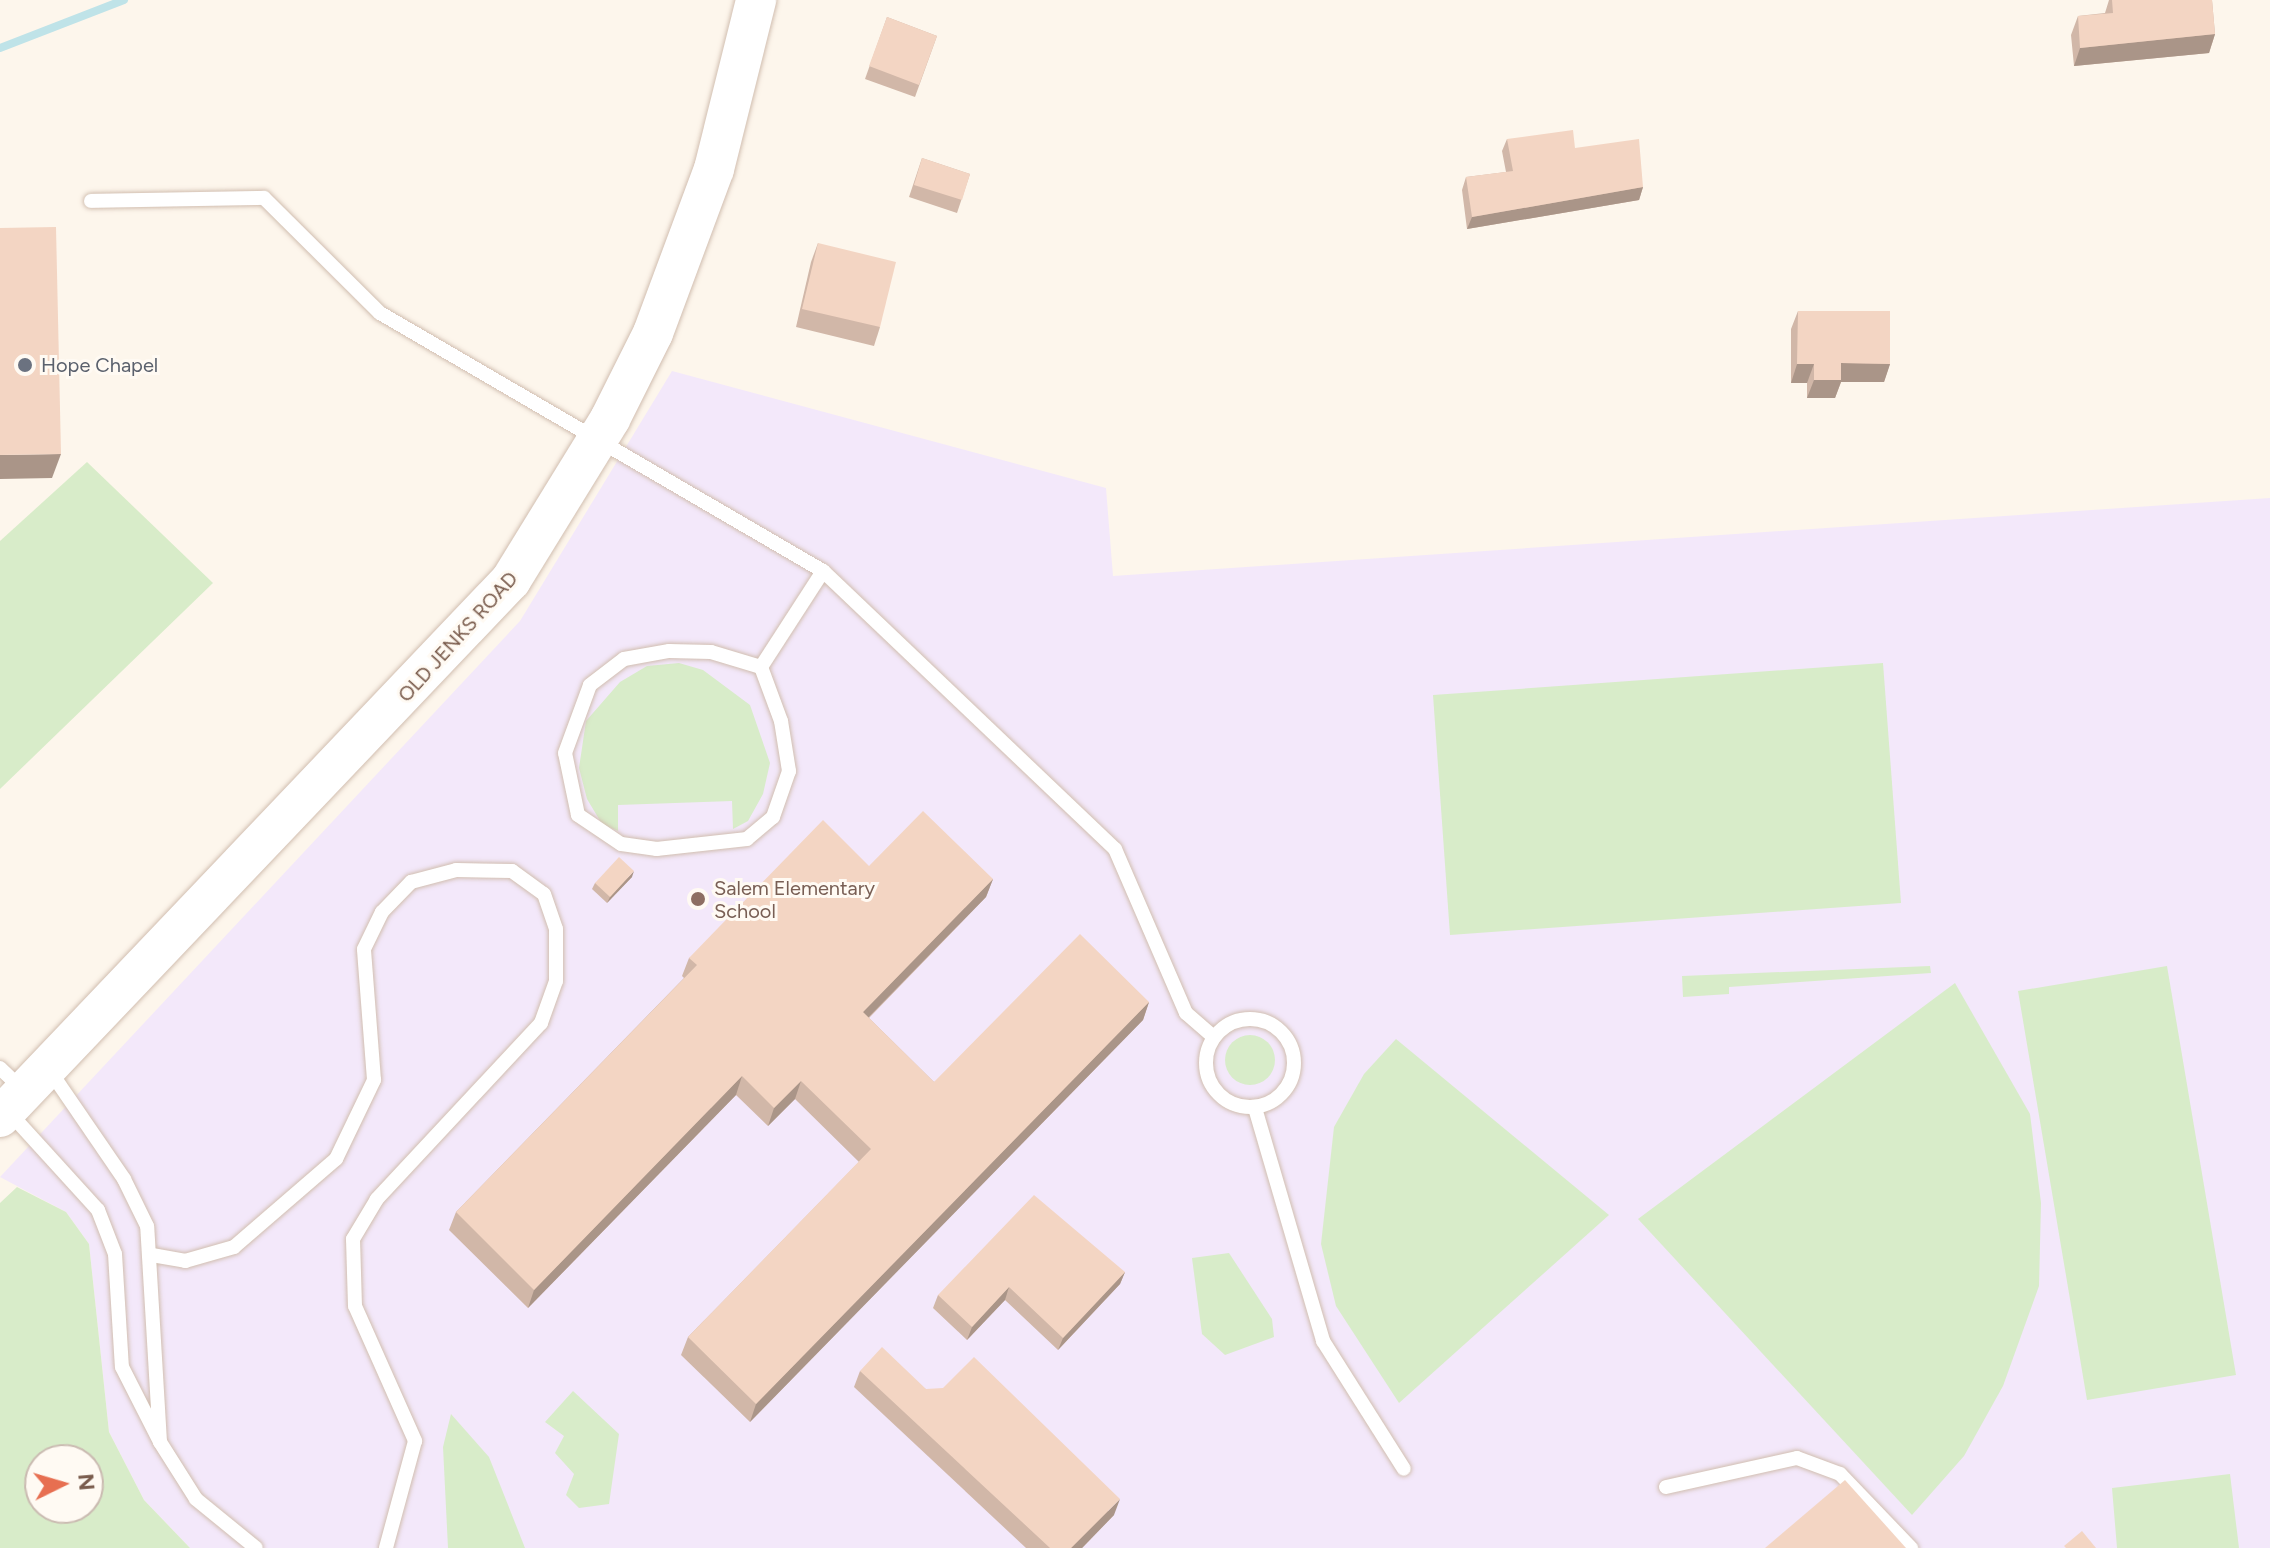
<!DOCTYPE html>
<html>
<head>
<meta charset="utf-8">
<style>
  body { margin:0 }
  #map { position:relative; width:2270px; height:1548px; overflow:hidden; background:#fdf6ec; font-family:Figtree,sans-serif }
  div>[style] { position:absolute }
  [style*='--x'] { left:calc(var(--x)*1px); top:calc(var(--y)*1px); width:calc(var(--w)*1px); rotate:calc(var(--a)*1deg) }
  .education>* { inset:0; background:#f3e8fa }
  .green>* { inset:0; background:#d8ecc9 }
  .round { border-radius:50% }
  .stream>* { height:8px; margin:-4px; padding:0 4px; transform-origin:4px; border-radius:4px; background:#bfe3e8 }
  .roads { filter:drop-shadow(0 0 2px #d1beb0) drop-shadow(0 0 2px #d1beb0) }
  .lane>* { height:14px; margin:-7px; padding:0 7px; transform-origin:7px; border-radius:7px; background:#fff }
  .lane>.ring { margin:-7px; padding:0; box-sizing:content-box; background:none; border:14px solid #fff; border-radius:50% }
  .secondary>* { height:40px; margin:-20px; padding:0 20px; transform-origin:20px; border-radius:20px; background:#fff }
  .wall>* { inset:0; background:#d1b7a8 }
  .shaded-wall>* { inset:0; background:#aa9588 }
  .building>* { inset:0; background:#f3d5c3 }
  .dots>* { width:22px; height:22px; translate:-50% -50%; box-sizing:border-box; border:4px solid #fffaf3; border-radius:50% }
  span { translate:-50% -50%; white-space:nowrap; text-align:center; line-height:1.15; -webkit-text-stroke:6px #fffaf3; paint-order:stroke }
  .worship-label { font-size:20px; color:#5b616d }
  .left { translate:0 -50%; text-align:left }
  .street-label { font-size:20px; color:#7a5c4d }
  .education-label { font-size:20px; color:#785e54 }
  .north { position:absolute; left:24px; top:1444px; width:80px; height:80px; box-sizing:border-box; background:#fffaf3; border:2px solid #cabbb1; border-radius:50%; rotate:85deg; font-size:22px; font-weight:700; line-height:32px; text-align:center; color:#7a5c4d }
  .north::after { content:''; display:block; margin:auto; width:28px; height:36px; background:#e76f51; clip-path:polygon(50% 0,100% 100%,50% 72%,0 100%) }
</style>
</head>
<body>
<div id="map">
  <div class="education">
    <i style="clip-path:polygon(672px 371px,1106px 488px,1113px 576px,2270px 498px,2270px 1548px,190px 1548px,144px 1500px,109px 1432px,89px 1244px,66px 1212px,0 1177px,520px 621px)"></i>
  </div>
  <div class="green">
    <i style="clip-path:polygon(87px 462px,213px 583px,0 789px,0 541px)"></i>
    <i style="clip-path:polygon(679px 663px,703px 670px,750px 705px,770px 763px,763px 794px,748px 821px,733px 829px,732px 801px,618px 805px,618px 831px,602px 824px,587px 799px,579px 768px,586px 721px,620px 682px,647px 666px)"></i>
    <i style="clip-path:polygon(1883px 663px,1901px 903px,1450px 935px,1433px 695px)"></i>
    <i style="clip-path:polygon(1930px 966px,1931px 973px,1729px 987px,1729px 994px,1683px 997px,1682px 976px)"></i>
    <i style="clip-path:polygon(2167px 966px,2236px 1375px,2087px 1400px,2018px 991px)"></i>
    <i style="clip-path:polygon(1955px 983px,2030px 1114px,2041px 1203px,2039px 1286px,2003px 1386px,1964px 1456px,1912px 1515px,1638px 1219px)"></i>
    <i class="round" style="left:1225px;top:1035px;width:50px;height:50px"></i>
    <i style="clip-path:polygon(1396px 1039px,1609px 1215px,1399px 1403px,1336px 1306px,1321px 1244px,1334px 1127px,1364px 1074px)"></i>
    <i style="clip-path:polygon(evenodd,17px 1187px,66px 1212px,89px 1244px,109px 1432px,144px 1500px,190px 1548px,0 1548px,0 1203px,17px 1187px,40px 1460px,88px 1460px,88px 1508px,40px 1508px,40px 1460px)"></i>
    <i style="clip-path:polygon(1229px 1253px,1272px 1319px,1274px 1337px,1225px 1355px,1202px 1334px,1192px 1258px)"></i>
    <i style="clip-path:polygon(573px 1391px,619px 1434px,609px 1504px,579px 1508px,566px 1495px,574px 1474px,555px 1453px,564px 1436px,545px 1422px)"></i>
    <i style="clip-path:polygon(451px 1414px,489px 1457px,525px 1548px,448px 1548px,443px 1447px)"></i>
    <i style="clip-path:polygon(2230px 1474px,2239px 1548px,2117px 1548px,2112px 1488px)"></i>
  </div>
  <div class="stream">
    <i style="--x:0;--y:48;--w:133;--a:-21.2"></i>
  </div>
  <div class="roads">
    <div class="lane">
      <i style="--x:91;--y:201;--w:173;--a:-1"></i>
      <i style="--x:264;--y:198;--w:163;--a:44.8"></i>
      <i style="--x:380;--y:313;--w:513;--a:30.22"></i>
      <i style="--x:823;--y:571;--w:403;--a:43.6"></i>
      <i style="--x:1115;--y:849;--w:179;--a:66.6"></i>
      <i style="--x:1186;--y:1013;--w:37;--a:41"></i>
      <i style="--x:669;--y:651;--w:42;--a:1.4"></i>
      <i style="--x:711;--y:652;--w:52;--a:16.7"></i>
      <i style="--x:761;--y:667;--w:58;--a:69.7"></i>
      <i style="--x:781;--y:721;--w:51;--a:80.9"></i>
      <i style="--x:789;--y:771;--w:49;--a:109.2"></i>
      <i style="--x:773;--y:817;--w:34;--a:140"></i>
      <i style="--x:747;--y:839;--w:91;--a:173.7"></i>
      <i style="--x:657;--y:849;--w:36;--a:-172"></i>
      <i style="--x:621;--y:844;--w:52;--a:-146"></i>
      <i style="--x:578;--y:815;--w:63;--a:-101.8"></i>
      <i style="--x:565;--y:753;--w:72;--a:-69.8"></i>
      <i style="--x:590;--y:685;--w:43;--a:-37.4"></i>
      <i style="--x:624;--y:659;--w:46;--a:-10.1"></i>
      <i style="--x:761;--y:667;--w:114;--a:-57.1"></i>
      <i class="ring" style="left:1206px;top:1019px;width:74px;height:74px"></i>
      <i style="--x:0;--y:1068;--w:32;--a:44"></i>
      <i style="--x:1255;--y:1108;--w:243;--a:73.7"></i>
      <i style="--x:1323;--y:1341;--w:151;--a:57.7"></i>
      <i style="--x:7;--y:1110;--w:135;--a:47.7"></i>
      <i style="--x:98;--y:1210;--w:47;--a:68.9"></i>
      <i style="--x:115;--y:1254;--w:113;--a:86.5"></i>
      <i style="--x:122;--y:1367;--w:84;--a:63.1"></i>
      <i style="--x:160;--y:1442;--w:216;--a:-93.4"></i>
      <i style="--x:147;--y:1226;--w:52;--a:-116.1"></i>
      <i style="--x:124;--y:1179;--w:131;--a:-124.4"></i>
      <i style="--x:152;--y:1255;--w:34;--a:10"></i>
      <i style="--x:185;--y:1261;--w:51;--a:-15.9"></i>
      <i style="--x:234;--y:1247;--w:135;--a:-40.8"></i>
      <i style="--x:336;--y:1159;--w:88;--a:-64.3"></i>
      <i style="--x:374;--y:1080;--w:131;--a:-94.4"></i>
      <i style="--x:364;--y:949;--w:41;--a:-64.1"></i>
      <i style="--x:382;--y:912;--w:42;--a:-46"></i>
      <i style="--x:411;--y:882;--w:47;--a:-14.9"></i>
      <i style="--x:456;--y:870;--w:56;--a:1"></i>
      <i style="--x:512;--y:871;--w:39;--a:36"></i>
      <i style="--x:544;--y:894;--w:37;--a:71"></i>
      <i style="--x:556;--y:929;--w:52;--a:90"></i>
      <i style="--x:556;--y:981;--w:45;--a:109.7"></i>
      <i style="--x:541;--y:1023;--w:241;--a:133"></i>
      <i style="--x:377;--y:1199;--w:47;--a:121"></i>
      <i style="--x:353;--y:1239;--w:67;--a:88.3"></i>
      <i style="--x:355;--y:1306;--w:148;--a:66"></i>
      <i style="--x:415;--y:1441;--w:111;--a:105.2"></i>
      <i style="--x:160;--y:1442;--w:67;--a:57.7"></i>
      <i style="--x:196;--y:1499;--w:77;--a:39.2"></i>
      <i style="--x:1666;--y:1487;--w:134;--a:-12.5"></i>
      <i style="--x:1797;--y:1458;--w:46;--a:20.4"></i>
      <i style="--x:1840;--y:1474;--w:103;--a:46.2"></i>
    </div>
    <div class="secondary">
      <i style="--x:0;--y:1117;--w:741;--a:-46.42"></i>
      <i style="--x:511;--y:580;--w:189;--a:-58.4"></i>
      <i style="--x:610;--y:419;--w:96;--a:-63.4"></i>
      <i style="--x:653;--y:333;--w:175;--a:-69.6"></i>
      <i style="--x:714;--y:169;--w:174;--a:-76"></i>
    </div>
  </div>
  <div class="wall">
    <i style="clip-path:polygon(2109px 0,2212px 0,2215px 34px,2209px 53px,2074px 66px,2071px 35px,2078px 16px,2105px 13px)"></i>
    <i style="clip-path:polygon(887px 17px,937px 36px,915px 97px,865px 79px)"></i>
    <i style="clip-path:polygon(1507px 139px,1575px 148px,1643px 187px,1639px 200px,1467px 229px,1462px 190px,1466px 177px,1506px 172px,1502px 151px)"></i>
    <i style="clip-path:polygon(922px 158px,970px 174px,957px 213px,909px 197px)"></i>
    <i style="clip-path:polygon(818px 243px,880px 327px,874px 346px,796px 327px,811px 262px)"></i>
    <i style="clip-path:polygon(1798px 311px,1890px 364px,1884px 382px,1841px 382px,1835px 398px,1807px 398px,1807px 383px,1791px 383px,1791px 329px)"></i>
    <i style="clip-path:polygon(869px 866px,993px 879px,986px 897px,869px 1018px,934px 1082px,1149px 1002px,1143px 1020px,750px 1422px,681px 1355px,688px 1337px,859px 1162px,795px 1099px,768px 1126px,736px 1095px,528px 1308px,449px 1230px,456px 1212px,684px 978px,682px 976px,689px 958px)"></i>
    <i style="clip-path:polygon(632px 877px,607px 903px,592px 889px,595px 883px)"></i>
    <i style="clip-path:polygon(1125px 1272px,1120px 1284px,1058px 1350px,1005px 1300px,967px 1340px,933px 1308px,938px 1295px)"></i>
    <i style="clip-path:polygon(860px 1371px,926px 1389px,1114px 1515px,1082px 1548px,1026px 1548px,854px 1387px)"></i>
  </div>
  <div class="shaded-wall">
    <i style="clip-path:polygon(2215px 34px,2209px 53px,2074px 66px,2080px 48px)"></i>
    <i style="clip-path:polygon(1643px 187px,1639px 200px,1467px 229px,1472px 217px)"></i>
    <i style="clip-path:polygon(1841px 363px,1890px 364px,1884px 382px,1841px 382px,1835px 398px,1807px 398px,1814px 380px)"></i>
    <i style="clip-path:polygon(1797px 364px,1814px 364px,1807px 383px,1791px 383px)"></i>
    <i style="clip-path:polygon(61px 454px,52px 478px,0 479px,0 455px)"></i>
    <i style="clip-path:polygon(634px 871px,632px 877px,607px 903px,610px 897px)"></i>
    <i style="clip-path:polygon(993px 879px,986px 897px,856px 1030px,863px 1012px)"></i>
    <i style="clip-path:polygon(1149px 1002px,1143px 1020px,750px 1422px,756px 1404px)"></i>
    <i style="clip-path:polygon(742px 1076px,736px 1095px,528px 1308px,534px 1290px)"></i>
    <i style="clip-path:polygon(801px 1081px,795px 1099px,768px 1126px,774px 1108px)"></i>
    <i style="clip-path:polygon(1125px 1272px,1120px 1284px,1058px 1350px,1063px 1338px)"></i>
    <i style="clip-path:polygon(1009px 1287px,1005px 1300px,967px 1340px,972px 1327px)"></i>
    <i style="clip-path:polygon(1120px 1499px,1114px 1515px,1082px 1548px,1071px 1548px)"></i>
  </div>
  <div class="building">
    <i style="clip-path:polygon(2112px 0,2212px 0,2215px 34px,2080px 48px,2078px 16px,2113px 13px)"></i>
    <i style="clip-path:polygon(887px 17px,937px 36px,919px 85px,869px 66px)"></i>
    <i style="clip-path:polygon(1573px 130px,1575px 148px,1639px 139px,1643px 187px,1472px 217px,1466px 177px,1513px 171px,1507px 139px)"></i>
    <i style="clip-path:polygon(922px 158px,970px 174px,962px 200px,914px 185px)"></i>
    <i style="clip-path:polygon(56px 227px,61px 454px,0 455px,0 228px)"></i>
    <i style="clip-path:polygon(818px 243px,896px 262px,880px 327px,802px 309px)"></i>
    <i style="clip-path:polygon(1798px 311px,1890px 311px,1890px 364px,1841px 363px,1841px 380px,1814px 380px,1814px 364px,1797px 364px)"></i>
    <i style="clip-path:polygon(923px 811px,993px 879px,863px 1012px,934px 1082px,1080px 934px,1149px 1002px,756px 1404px,688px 1337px,871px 1149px,801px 1081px,774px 1108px,742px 1076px,534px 1290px,456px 1212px,697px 965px,689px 958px,823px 820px,869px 866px)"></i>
    <i style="clip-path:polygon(619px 857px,634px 871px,610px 897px,595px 883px)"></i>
    <i style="clip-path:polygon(1034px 1195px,1125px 1272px,1063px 1338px,1009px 1287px,972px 1327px,938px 1295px)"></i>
    <i style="clip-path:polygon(882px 1347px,926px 1389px,943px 1388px,974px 1357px,1120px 1499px,1071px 1548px,1050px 1548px,860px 1371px)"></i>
    <i style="clip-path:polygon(1845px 1480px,1906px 1548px,1765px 1548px)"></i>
    <i style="clip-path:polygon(2082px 1531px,2096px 1548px,2066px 1548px,2064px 1546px)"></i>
  </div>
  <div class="dots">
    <i style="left:25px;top:365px;background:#6b7280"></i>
    <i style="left:698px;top:899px;background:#8d6e63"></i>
  </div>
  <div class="worship-label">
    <span class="left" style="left:41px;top:365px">Hope Chapel</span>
  </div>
  <div class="street-label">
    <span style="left:458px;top:637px;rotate:-48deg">OLD JENKS ROAD</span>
  </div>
  <div class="education-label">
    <span class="left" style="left:714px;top:900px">Salem Elementary<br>School</span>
  </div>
  <div class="north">N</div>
</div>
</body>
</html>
